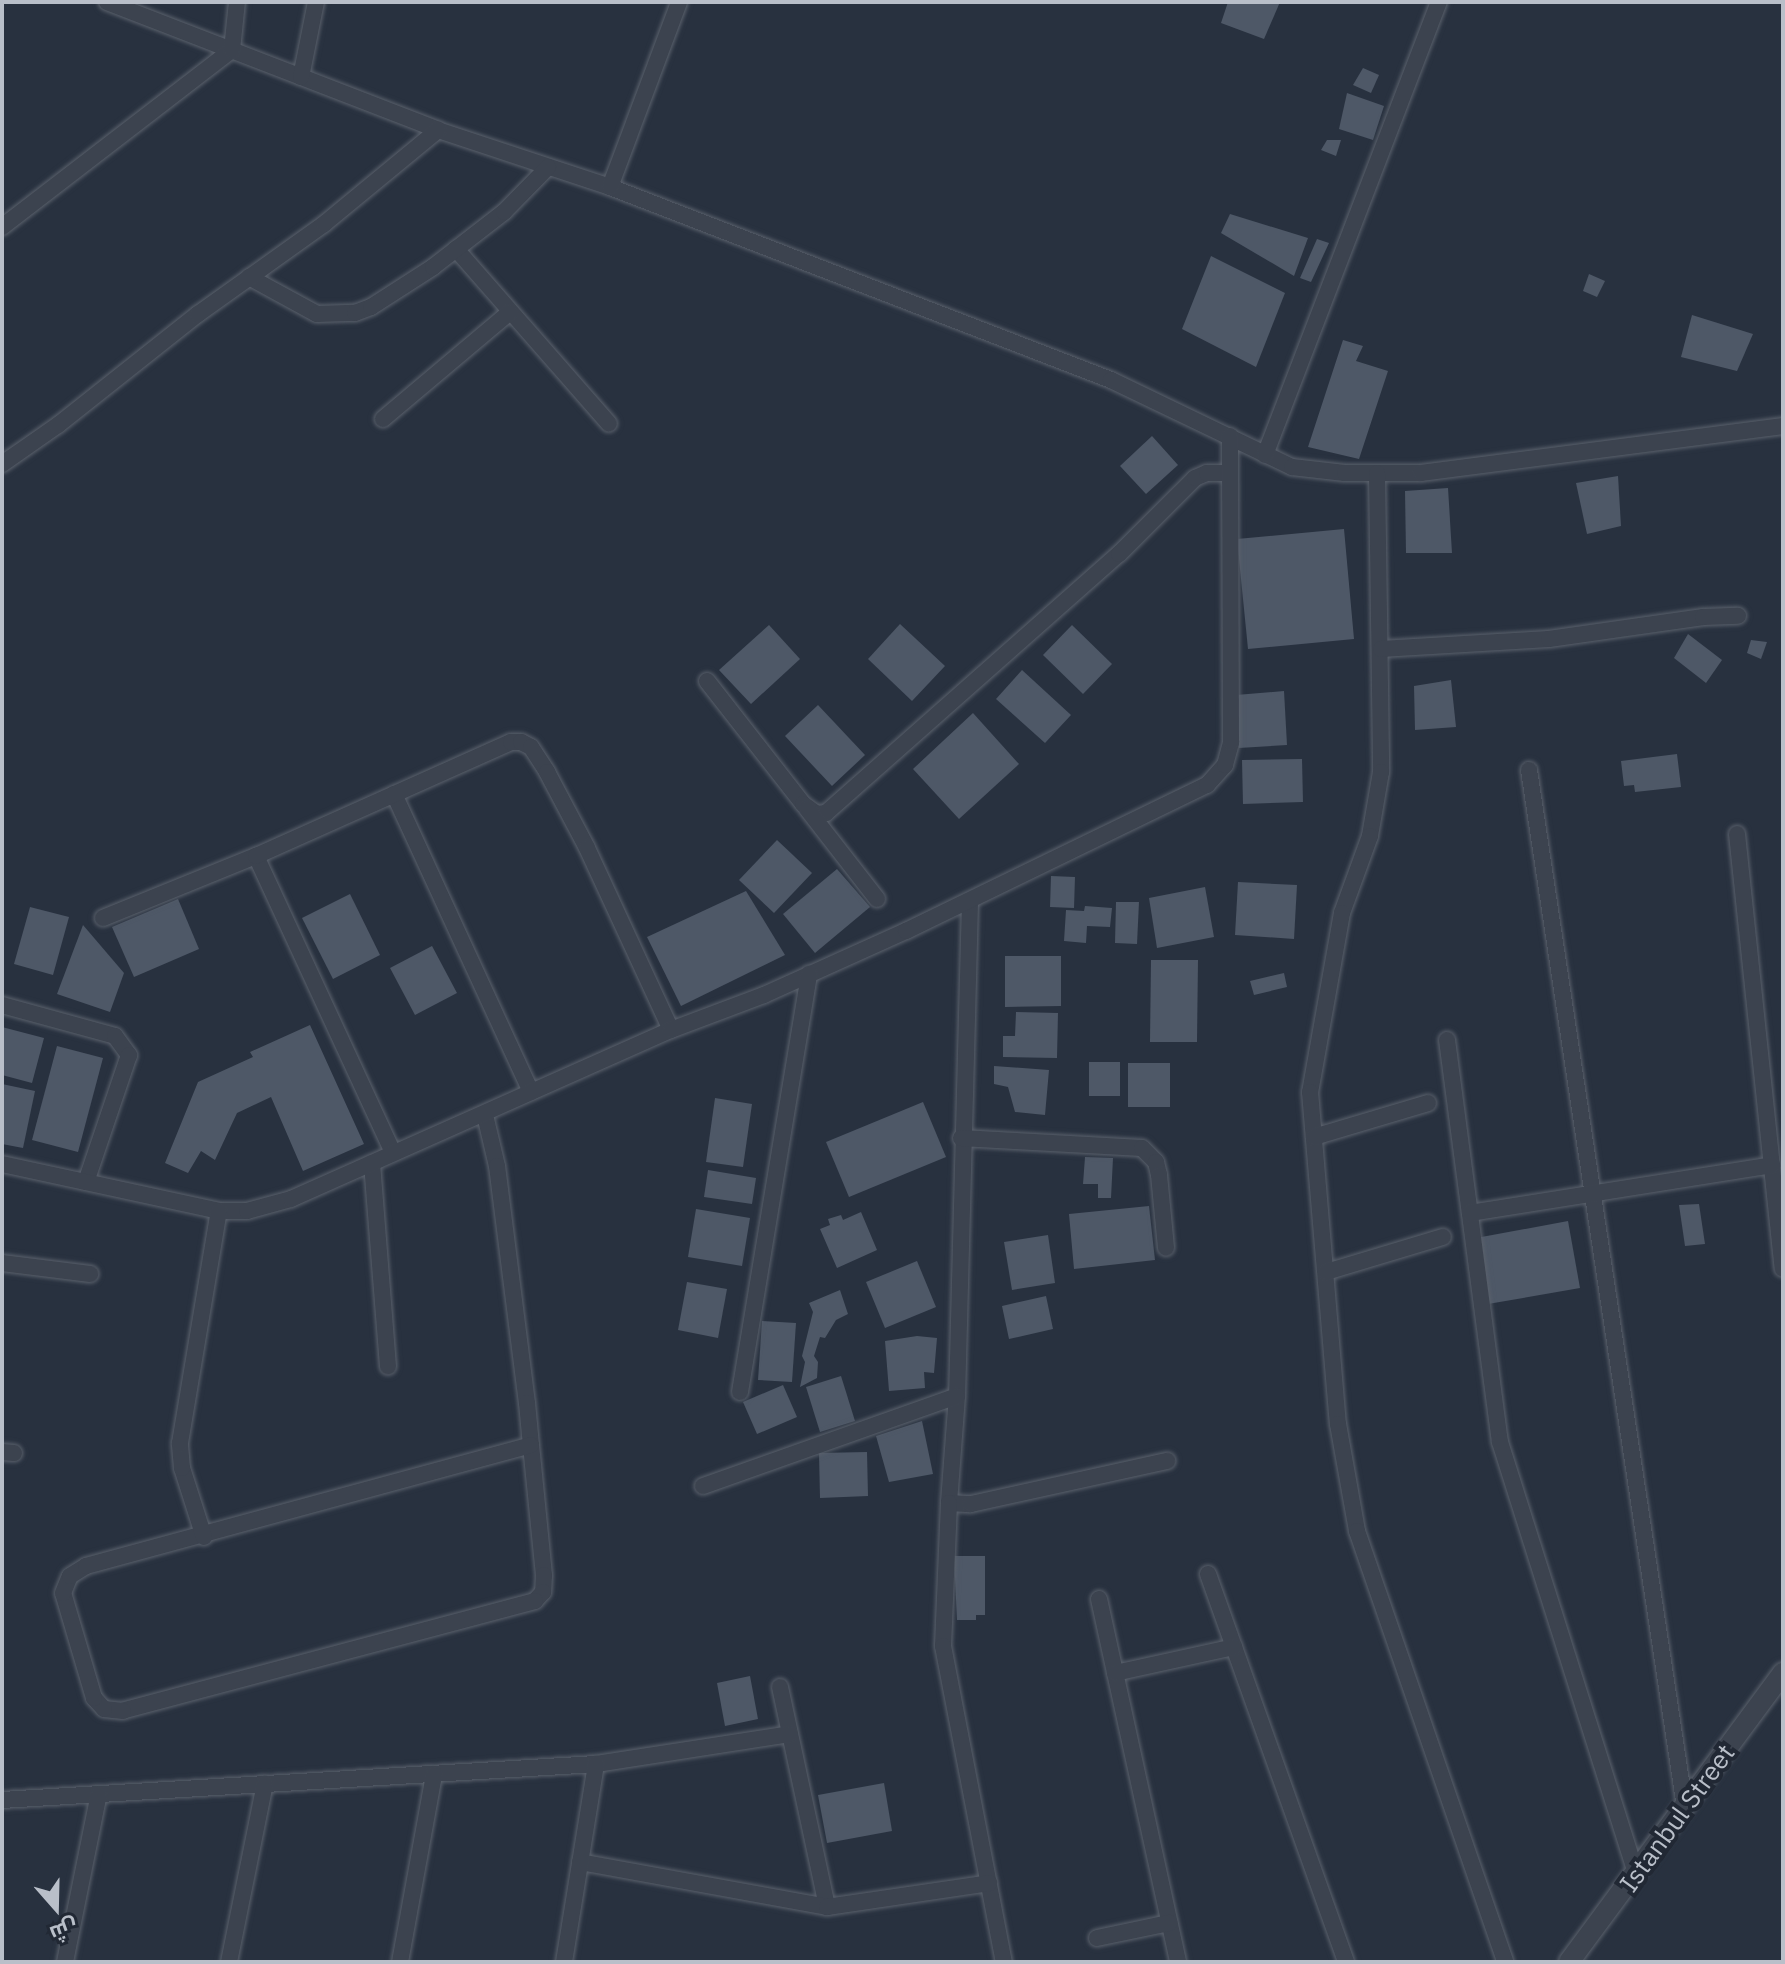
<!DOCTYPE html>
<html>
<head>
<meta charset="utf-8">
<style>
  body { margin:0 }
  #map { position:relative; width:1785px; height:1964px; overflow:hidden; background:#28313f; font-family:"IBM Plex Sans",Cairo,sans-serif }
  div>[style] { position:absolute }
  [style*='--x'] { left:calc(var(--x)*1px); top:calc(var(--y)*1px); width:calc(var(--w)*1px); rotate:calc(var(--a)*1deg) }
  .building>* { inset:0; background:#4e5867 }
  .roads { filter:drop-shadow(0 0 2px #5a616c) drop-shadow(0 0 2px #5a616c) }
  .minor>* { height:16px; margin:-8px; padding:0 8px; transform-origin:8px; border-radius:8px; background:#3c434f }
  .tertiary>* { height:20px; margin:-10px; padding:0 10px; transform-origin:10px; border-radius:10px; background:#3c434f }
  span { translate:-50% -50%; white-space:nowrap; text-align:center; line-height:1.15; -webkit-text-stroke:8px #212834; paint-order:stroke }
  .street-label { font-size:26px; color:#b9bfc9 }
  .frame { position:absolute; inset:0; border:4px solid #b9bfc9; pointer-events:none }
  .north { position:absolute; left:16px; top:1868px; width:80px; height:80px; -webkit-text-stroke:6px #212834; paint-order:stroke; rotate:160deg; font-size:22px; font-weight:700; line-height:32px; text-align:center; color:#b9bfc9 }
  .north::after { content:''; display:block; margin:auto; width:28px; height:36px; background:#b9bfc9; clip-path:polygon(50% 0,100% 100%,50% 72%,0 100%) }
</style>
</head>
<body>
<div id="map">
  <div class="building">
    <i style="clip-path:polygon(1228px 2px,1280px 2px,1264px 39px,1221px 23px)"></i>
    <i style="clip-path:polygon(1363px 68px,1379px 75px,1371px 93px,1353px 85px)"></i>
    <i style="clip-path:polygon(1347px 93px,1384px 106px,1373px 140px,1339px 129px)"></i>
    <i style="clip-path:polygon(1327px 140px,1341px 140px,1336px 156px,1321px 150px)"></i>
    <i style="clip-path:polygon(1230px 214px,1308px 238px,1294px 276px,1221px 233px)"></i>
    <i style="clip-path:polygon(1317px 239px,1329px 243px,1311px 282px,1300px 278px)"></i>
    <i style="clip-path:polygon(1211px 256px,1285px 293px,1256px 367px,1182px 329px)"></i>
    <i style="clip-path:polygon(1589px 274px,1605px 281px,1597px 297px,1583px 291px)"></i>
    <i style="clip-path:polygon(1692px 315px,1753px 334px,1737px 371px,1681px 357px)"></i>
    <i style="clip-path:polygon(1343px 340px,1363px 346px,1356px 361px,1388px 371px,1359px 459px,1308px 447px)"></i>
    <i style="clip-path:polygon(1152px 436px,1178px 465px,1146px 494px,1120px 466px)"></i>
    <i style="clip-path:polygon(1618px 476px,1621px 526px,1587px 534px,1576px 483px)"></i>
    <i style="clip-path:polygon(1448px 488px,1452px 553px,1406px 553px,1405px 491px)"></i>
    <i style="clip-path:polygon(1344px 529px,1354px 639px,1248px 649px,1237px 539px)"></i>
    <i style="clip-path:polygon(900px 624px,945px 666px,912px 701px,868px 659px)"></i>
    <i style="clip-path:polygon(769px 625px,800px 659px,751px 704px,719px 670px)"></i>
    <i style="clip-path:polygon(1072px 625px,1112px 664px,1083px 694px,1043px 655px)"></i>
    <i style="clip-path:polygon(1688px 634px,1722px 660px,1706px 683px,1674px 658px)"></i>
    <i style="clip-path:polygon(1751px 640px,1767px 642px,1761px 659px,1747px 653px)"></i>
    <i style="clip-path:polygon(1022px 670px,1071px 715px,1045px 743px,996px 699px)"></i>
    <i style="clip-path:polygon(1451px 680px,1456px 727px,1415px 730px,1414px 686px)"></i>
    <i style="clip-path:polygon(1284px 691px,1287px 745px,1239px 748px,1236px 695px)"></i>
    <i style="clip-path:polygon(818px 705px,865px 755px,832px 786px,785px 736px)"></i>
    <i style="clip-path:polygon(973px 713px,1019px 764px,959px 819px,913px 769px)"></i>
    <i style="clip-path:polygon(1677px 754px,1681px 787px,1635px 792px,1634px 785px,1624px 786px,1621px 761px)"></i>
    <i style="clip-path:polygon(1302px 759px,1303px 802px,1243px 804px,1242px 760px)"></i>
    <i style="clip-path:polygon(777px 840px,812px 873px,774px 913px,739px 880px)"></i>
    <i style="clip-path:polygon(837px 869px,870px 907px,815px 953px,783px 914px)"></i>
    <i style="clip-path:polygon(1051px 876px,1075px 877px,1074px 908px,1050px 907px)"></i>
    <i style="clip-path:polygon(1238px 882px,1297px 885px,1294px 939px,1235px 935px)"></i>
    <i style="clip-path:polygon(1205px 887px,1214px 937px,1157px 948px,1149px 898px)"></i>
    <i style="clip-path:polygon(746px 891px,785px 955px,681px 1006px,647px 937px)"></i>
    <i style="clip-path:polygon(350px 894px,380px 955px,333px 979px,302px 918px)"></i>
    <i style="clip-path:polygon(178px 899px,199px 949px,134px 977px,112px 927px)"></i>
    <i style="clip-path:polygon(1116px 902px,1139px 902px,1137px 944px,1115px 943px)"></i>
    <i style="clip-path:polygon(1085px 906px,1112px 908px,1110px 927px,1087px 926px,1086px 943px,1064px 941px,1066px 910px,1084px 911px)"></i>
    <i style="clip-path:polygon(30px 907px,69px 917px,53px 975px,14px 964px)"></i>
    <i style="clip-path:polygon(83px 925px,124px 973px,110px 1012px,57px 994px)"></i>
    <i style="clip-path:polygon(432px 946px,457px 993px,415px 1015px,390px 968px)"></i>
    <i style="clip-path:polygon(1005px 956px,1061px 956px,1061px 1006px,1005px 1007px)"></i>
    <i style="clip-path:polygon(1151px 960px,1198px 960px,1197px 1042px,1150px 1042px)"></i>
    <i style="clip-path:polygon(1284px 973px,1287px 987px,1254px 995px,1250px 981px)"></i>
    <i style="clip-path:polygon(1016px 1012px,1058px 1013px,1057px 1058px,1003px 1057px,1003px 1036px,1015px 1036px)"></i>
    <i style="clip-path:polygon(310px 1025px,364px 1144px,303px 1171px,271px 1097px,237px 1113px,215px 1160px,201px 1151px,188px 1173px,165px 1163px,198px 1082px,253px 1057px,250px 1052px)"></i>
    <i style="clip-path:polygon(2px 1027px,44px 1038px,32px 1083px,2px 1075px)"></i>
    <i style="clip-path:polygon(57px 1046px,103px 1058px,78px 1152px,32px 1140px)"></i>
    <i style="clip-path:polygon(1089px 1062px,1120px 1062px,1120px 1096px,1089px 1096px)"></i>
    <i style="clip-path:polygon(1128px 1063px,1170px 1063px,1170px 1107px,1128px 1107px)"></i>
    <i style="clip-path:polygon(994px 1066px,1049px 1070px,1045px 1115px,1015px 1112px,1008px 1087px,994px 1084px)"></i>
    <i style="clip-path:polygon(2px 1084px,35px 1091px,23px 1148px,2px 1144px)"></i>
    <i style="clip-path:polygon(715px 1098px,752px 1104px,743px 1167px,706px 1162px)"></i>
    <i style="clip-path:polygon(923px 1102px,946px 1157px,849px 1197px,826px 1142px)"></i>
    <i style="clip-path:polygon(1085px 1157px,1113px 1158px,1111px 1198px,1098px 1198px,1098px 1184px,1083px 1184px)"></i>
    <i style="clip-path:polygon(708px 1170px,756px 1178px,752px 1204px,704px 1197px)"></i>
    <i style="clip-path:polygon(1699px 1204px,1705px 1244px,1685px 1246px,1679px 1205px)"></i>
    <i style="clip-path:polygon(1149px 1206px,1155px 1260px,1074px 1269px,1069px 1214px)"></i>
    <i style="clip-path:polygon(696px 1209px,750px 1218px,742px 1266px,688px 1257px)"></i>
    <i style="clip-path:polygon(861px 1212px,877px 1250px,837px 1268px,820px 1229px,830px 1225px,828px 1219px,841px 1215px,843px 1220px)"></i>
    <i style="clip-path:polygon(1568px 1221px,1580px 1288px,1488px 1304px,1476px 1238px)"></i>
    <i style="clip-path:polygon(1048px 1235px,1055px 1283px,1012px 1290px,1004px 1242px)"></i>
    <i style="clip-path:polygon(917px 1261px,936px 1307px,885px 1328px,866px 1282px)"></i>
    <i style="clip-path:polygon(687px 1282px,727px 1289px,718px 1338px,678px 1330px)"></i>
    <i style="clip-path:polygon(840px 1290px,848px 1314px,836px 1320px,825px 1338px,820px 1337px,814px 1356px,818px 1362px,817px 1378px,800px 1387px,805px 1362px,802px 1356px,813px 1312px,809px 1303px)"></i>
    <i style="clip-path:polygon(1046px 1296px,1053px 1329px,1009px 1339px,1002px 1306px)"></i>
    <i style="clip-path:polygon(762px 1321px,796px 1323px,792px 1382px,758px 1380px)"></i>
    <i style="clip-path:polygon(917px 1336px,937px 1338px,934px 1373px,924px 1372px,925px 1388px,889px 1391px,885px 1341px)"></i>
    <i style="clip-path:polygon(841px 1376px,855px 1421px,820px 1432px,806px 1387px)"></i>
    <i style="clip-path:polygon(783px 1385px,797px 1417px,757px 1434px,743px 1402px)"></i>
    <i style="clip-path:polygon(922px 1421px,933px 1474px,889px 1482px,876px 1436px)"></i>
    <i style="clip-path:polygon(867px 1452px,868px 1496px,820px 1498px,819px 1453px)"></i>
    <i style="clip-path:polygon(954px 1556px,985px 1556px,985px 1615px,976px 1615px,976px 1620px,957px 1620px)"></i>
    <i style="clip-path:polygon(750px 1676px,758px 1719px,725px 1726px,717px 1683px)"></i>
    <i style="clip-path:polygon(884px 1783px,892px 1831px,827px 1843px,818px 1795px)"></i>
  </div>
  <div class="roads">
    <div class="minor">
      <i style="--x:107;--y:2;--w:355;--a:21.1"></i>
      <i style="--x:438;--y:130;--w:181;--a:18.3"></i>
      <i style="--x:610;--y:187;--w:537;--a:21.07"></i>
      <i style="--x:1111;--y:380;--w:201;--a:25.7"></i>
      <i style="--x:1292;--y:467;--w:53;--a:6.5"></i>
      <i style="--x:1345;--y:473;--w:76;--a:0"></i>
      <i style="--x:1421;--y:473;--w:365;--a:-7.4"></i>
      <i style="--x:301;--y:77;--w:76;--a:-78.7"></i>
      <i style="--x:610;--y:187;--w:197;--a:-69.5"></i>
      <i style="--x:2;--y:227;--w:290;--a:-37.6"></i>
      <i style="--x:232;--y:50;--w:48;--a:-84.1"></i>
      <i style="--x:456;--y:249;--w:232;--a:48.8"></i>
      <i style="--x:249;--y:277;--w:77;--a:28.6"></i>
      <i style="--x:317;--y:314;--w:38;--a:-2"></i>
      <i style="--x:355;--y:313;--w:17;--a:-21"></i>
      <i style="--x:371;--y:307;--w:74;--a:-32.8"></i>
      <i style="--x:433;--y:267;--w:90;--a:-37.8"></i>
      <i style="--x:504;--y:212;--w:63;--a:-45.6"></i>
      <i style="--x:383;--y:419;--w:166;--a:-40.1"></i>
      <i style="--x:1265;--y:455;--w:485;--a:-69"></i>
      <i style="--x:2;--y:464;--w:68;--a:-34.9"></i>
      <i style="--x:58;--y:425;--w:179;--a:-38.4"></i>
      <i style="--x:198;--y:314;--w:155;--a:-35.5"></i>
      <i style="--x:324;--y:224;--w:148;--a:-39.5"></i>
      <i style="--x:1377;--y:473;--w:299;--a:89.2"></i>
      <i style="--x:1381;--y:772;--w:65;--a:99.8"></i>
      <i style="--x:1370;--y:836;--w:82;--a:110"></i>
      <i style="--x:1342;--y:913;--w:182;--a:100.1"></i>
      <i style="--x:1310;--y:1092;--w:333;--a:85.2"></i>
      <i style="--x:1338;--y:1424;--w:109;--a:79.9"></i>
      <i style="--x:1357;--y:1531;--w:456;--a:71"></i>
      <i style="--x:1381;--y:649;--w:168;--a:-3.4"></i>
      <i style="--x:1549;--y:639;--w:156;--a:-8.1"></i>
      <i style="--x:1703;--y:617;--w:35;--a:-2"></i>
      <i style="--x:707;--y:681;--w:156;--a:52"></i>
      <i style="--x:803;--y:804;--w:17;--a:36"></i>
      <i style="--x:817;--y:814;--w:9;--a:-6"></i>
      <i style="--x:826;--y:813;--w:391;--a:-41.5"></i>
      <i style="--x:1119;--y:554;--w:107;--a:-45"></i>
      <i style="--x:1195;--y:478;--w:13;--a:-23"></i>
      <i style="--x:1207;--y:473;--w:21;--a:0"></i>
      <i style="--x:1529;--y:770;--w:1050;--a:81.45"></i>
      <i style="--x:394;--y:794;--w:328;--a:65.3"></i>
      <i style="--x:807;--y:809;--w:114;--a:52.1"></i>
      <i style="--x:1737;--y:834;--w:437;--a:84"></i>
      <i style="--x:256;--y:856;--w:327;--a:65.2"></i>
      <i style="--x:970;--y:902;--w:494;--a:91.5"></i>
      <i style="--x:957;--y:1396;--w:107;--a:94.3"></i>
      <i style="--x:949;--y:1503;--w:22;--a:3"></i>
      <i style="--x:971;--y:1504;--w:201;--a:-12.4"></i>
      <i style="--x:103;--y:918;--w:165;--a:-22.1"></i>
      <i style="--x:256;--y:856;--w:279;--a:-24.1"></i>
      <i style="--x:511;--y:742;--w:10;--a:0"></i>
      <i style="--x:521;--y:742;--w:11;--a:27"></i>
      <i style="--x:531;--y:747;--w:30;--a:57"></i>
      <i style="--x:547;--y:772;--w:86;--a:62.2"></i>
      <i style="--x:587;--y:848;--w:200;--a:65.2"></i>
      <i style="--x:2;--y:1005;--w:117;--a:15.3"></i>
      <i style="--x:115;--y:1036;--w:24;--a:54"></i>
      <i style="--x:129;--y:1055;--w:134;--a:108.7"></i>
      <i style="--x:1447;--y:1040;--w:405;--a:82.5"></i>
      <i style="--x:1500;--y:1442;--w:452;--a:72.5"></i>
      <i style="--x:485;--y:1115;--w:52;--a:76.8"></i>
      <i style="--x:497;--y:1166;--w:239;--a:82.8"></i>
      <i style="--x:527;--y:1403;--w:42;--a:84.6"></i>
      <i style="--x:531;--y:1445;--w:131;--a:84.3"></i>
      <i style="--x:544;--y:1575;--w:17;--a:93"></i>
      <i style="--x:543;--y:1592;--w:12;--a:132"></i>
      <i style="--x:535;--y:1601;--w:426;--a:165.1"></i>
      <i style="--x:123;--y:1711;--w:19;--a:-174"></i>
      <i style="--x:104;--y:1709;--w:15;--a:-132"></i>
      <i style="--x:94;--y:1698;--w:109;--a:-106.4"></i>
      <i style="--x:63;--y:1593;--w:18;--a:-68"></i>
      <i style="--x:70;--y:1576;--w:19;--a:-32"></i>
      <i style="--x:86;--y:1566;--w:461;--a:-15.2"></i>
      <i style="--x:1314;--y:1137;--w:119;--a:-16.6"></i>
      <i style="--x:961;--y:1138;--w:181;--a:3.2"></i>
      <i style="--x:1142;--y:1148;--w:20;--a:45"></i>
      <i style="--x:1156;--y:1162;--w:13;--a:77"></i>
      <i style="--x:1159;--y:1175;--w:73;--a:84.5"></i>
      <i style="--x:372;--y:1163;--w:204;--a:85.5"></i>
      <i style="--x:2;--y:1164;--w:222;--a:12.2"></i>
      <i style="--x:219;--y:1211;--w:28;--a:0"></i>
      <i style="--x:247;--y:1211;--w:46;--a:-15.3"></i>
      <i style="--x:291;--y:1199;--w:416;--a:-24"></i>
      <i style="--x:671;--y:1030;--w:99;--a:-20.6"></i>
      <i style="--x:764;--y:995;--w:156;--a:-24.3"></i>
      <i style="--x:906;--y:931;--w:335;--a:-25.9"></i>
      <i style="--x:1207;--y:785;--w:27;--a:-48"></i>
      <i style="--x:1225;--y:765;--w:24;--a:-75"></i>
      <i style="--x:1231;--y:742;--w:306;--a:-90.2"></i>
      <i style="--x:1470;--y:1213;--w:306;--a:-9"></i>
      <i style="--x:2;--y:1263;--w:89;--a:7.1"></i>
      <i style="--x:1326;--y:1272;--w:122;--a:-16.7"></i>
      <i style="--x:740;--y:1392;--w:424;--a:-80.6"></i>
      <i style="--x:2;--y:1452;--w:12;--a:5"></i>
      <i style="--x:703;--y:1486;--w:269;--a:-19.5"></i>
      <i style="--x:949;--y:1503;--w:143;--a:92.4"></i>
      <i style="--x:943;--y:1646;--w:322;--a:79.1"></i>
      <i style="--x:204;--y:1537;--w:72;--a:-107.7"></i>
      <i style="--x:182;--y:1468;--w:25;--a:-95"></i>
      <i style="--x:180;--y:1443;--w:235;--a:-80.5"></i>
      <i style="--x:1208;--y:1574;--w:412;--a:70.4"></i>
      <i style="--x:1099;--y:1599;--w:371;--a:77.7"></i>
      <i style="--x:1115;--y:1673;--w:122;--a:-12.3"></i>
      <i style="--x:780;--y:1687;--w:225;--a:77.9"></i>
      <i style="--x:2;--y:1800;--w:595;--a:-3.47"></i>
      <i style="--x:596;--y:1764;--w:196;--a:-8.8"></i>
      <i style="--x:580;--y:1862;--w:251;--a:10.3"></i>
      <i style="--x:827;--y:1907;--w:164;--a:-8.4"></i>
      <i style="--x:1097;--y:1938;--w:74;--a:-11.8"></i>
      <i style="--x:65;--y:1962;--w:171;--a:-78.6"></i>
      <i style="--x:229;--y:1962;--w:182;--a:-78.6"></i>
      <i style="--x:400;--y:1962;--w:191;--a:-79.7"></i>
      <i style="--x:564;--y:1962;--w:201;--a:-80.8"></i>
    </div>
    <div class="tertiary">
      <i style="--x:1569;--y:1962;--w:360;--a:-53.5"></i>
    </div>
  </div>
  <div class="street-label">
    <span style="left:1677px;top:1818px;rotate:-54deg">Istanbul Street</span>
  </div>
  <div class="frame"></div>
  <div class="north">ش</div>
</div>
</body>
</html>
